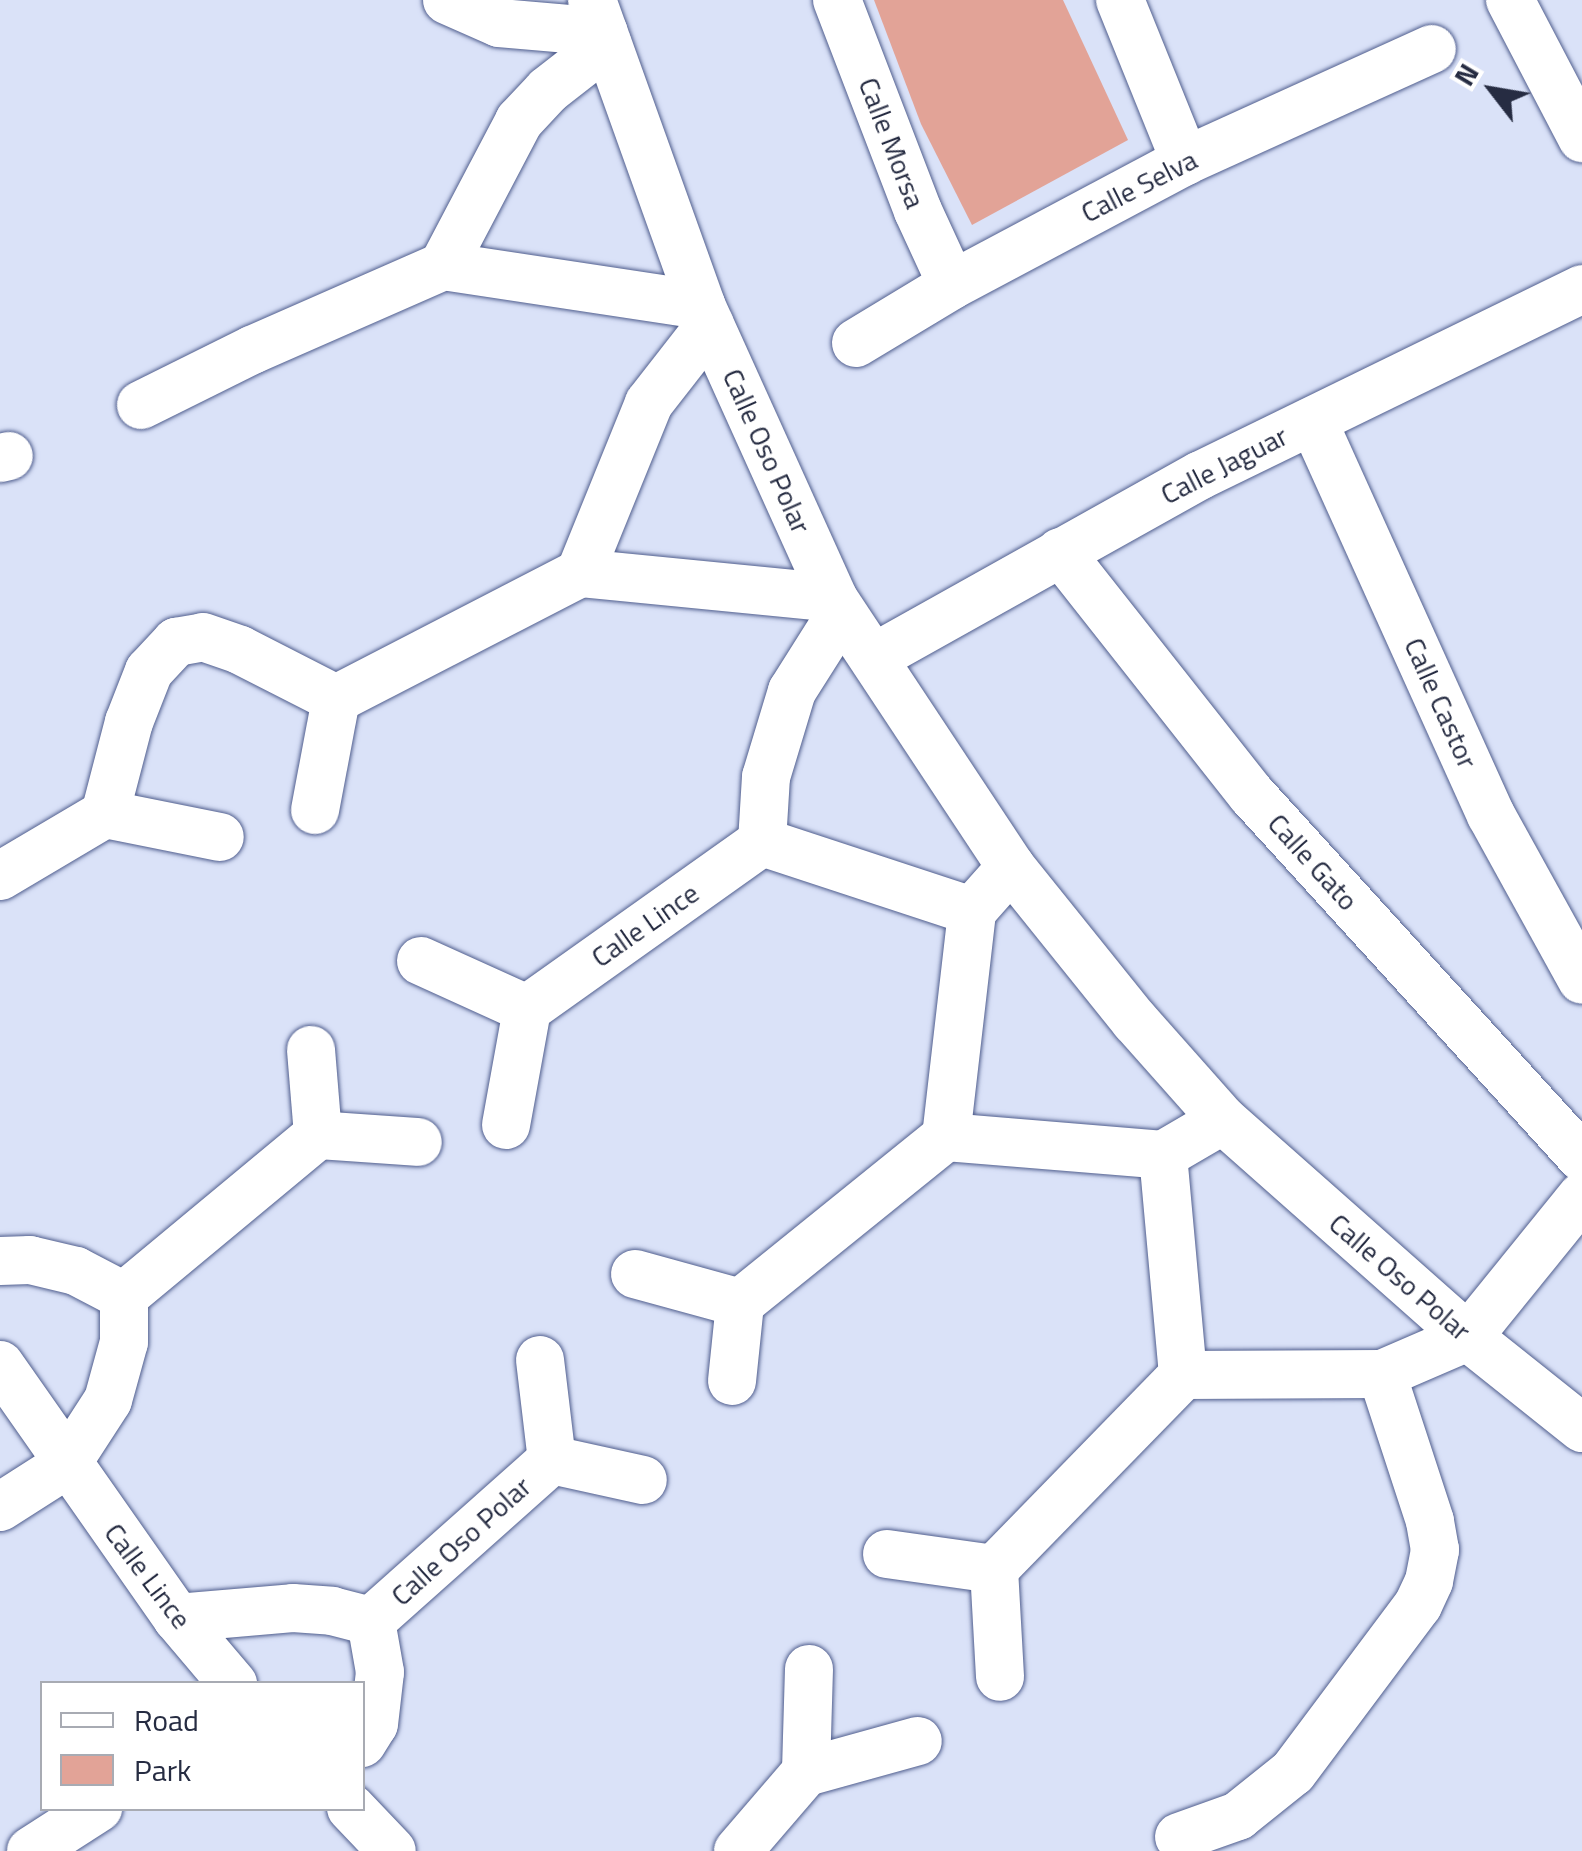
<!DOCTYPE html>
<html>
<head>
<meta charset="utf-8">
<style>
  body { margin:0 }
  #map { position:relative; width:1582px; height:1851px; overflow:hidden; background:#dae2f8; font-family:"Titillium Web",sans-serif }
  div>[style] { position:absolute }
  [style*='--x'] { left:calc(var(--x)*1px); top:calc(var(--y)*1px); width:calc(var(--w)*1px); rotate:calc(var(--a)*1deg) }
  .green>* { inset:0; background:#e2a397 }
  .roads { filter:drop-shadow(0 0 2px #505e8e) drop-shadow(0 0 2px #505e8e) }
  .minor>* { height:48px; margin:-24px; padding:0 24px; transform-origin:24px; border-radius:24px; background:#fff }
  span { translate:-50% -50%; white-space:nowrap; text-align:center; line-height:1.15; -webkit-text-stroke:10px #fff; paint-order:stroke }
  .street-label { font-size:28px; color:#262c42 }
  .legend { position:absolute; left:40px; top:1681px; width:325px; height:130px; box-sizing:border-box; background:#fff; border:2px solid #a8abb3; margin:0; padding:12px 18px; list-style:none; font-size:30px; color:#262c42 }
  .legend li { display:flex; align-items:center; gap:20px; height:50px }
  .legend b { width:50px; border:2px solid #a8abb3 }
  .north { position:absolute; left:1442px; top:40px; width:100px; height:100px; -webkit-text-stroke:8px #fff; paint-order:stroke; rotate:301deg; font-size:28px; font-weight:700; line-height:40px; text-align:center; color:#262c42 }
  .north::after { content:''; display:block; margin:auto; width:35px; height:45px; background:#262c42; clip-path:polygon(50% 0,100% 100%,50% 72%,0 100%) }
</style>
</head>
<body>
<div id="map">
  <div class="green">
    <i style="clip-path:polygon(874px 0,1063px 0,1128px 140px,972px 225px,921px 124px)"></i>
  </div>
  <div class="roads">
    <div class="minor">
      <i style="--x:447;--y:0;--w:57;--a:23.9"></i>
      <i style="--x:499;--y:23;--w:105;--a:4.9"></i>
      <i style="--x:592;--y:0;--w:324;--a:70.3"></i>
      <i style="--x:701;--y:305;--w:321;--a:65.7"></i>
      <i style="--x:833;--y:598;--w:323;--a:56.5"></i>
      <i style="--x:1011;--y:867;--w:198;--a:51.2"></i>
      <i style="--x:1135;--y:1021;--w:132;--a:48.4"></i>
      <i style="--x:1223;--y:1120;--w:327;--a:41.5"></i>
      <i style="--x:1468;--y:1337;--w:146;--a:38.6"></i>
      <i style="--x:837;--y:0;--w:226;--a:69"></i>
      <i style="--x:918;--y:211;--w:81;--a:65.3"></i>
      <i style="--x:1120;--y:0;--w:174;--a:68"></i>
      <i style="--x:1510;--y:0;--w:156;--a:62.4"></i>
      <i style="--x:443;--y:266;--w:164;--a:-62.3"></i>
      <i style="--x:519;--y:121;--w:42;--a:-46.9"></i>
      <i style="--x:548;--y:90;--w:75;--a:-37.9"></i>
      <i style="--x:856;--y:343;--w:112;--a:-31.1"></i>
      <i style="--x:952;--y:285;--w:264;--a:-28"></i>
      <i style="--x:1185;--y:161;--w:271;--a:-24.4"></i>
      <i style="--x:141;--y:405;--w:124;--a:-26.4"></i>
      <i style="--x:252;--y:350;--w:209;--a:-23.7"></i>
      <i style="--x:443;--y:266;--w:261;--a:8.6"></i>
      <i style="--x:1313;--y:421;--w:432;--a:65.7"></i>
      <i style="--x:1491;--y:815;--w:188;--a:61.1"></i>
      <i style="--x:0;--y:458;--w:9;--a:-13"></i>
      <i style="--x:1060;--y:552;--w:310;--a:51.7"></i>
      <i style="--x:1252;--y:795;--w:491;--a:47.7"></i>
      <i style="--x:580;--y:573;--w:183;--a:-67.9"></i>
      <i style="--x:649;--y:403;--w:99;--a:-52"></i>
      <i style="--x:875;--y:657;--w:373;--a:-29.2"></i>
      <i style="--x:1201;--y:475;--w:424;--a:-26"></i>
      <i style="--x:336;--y:699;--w:275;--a:-27.3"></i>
      <i style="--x:580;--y:573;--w:254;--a:5.6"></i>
      <i style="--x:315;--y:810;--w:113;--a:-79.3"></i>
      <i style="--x:105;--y:814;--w:95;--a:-75.4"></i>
      <i style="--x:129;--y:722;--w:55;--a:-68.6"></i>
      <i style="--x:149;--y:671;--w:40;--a:-47"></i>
      <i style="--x:176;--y:642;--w:27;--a:-10"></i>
      <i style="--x:203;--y:637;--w:39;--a:19"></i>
      <i style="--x:240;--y:650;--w:108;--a:27"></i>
      <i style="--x:762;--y:842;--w:65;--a:-86.5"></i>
      <i style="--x:766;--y:777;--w:90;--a:-73.2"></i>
      <i style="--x:792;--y:691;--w:93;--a:-57.7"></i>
      <i style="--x:762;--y:842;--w:221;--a:18.2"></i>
      <i style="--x:0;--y:876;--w:122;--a:-30.6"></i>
      <i style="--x:105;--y:814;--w:117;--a:11.3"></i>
      <i style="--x:421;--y:961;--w:116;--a:24.4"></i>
      <i style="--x:311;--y:1050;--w:85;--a:85.3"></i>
      <i style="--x:506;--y:1125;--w:118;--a:-79.7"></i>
      <i style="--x:527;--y:1009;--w:288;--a:-35.4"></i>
      <i style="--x:946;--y:1137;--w:227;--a:-83.4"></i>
      <i style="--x:972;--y:911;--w:59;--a:-48.4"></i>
      <i style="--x:1163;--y:1155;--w:221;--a:84.8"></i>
      <i style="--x:1183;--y:1375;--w:199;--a:-0.3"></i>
      <i style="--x:1382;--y:1374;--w:94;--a:-23.3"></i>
      <i style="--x:1468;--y:1337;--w:181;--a:-51"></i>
      <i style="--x:0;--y:1261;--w:30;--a:-2"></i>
      <i style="--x:30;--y:1260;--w:47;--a:13.4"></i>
      <i style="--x:76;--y:1271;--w:54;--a:27.5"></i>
      <i style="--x:635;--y:1274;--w:109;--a:15.4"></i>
      <i style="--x:124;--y:1296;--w:252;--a:-39.7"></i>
      <i style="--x:318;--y:1135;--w:100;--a:4"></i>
      <i style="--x:540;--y:1360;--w:101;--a:83.2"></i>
      <i style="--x:0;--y:1365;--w:309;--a:55"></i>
      <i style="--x:177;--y:1618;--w:87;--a:49.7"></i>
      <i style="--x:732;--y:1381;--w:78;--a:-84.1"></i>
      <i style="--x:740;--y:1303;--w:265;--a:-38.9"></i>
      <i style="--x:946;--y:1137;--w:218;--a:4.7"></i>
      <i style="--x:1163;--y:1155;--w:69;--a:-30.3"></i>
      <i style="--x:552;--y:1460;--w:93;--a:12.4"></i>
      <i style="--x:0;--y:1507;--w:78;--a:-32.5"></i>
      <i style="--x:66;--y:1465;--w:77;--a:-57.1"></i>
      <i style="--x:108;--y:1400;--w:60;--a:-74.6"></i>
      <i style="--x:124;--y:1342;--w:46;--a:-90"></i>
      <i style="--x:887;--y:1554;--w:108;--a:8"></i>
      <i style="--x:994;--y:1569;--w:108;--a:86.8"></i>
      <i style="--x:994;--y:1569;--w:271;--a:-45.7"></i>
      <i style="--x:177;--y:1618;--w:116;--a:-4.9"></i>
      <i style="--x:293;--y:1608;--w:39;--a:4"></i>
      <i style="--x:332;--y:1611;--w:40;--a:14.4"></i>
      <i style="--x:371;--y:1621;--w:242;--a:-41.7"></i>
      <i style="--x:809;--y:1669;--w:103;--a:91.7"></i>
      <i style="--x:806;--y:1772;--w:116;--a:-15.5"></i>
      <i style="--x:362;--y:1743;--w:22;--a:-58"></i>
      <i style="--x:374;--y:1724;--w:52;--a:-83.4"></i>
      <i style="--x:380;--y:1672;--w:52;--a:-100"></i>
      <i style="--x:351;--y:1808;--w:59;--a:46.4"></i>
      <i style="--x:1179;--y:1837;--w:63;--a:-19.6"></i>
      <i style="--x:1238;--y:1816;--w:70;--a:-38.7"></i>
      <i style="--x:1293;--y:1772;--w:209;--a:-53.2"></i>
      <i style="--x:1418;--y:1605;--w:26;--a:-65"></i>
      <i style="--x:1429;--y:1581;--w:32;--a:-79"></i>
      <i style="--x:1435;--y:1550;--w:29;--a:-100"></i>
      <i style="--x:1430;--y:1521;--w:155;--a:-108.1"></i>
      <i style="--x:31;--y:1851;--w:80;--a:-32.7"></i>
      <i style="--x:738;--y:1851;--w:104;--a:-49.3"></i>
    </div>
  </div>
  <div class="street-label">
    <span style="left:892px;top:143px;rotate:69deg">Calle Morsa</span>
    <span style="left:1139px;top:186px;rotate:-27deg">Calle Selva</span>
    <span style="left:767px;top:451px;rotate:66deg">Calle Oso Polar</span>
    <span style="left:1224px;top:465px;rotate:-27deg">Calle Jaguar</span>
    <span style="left:1441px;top:703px;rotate:66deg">Calle Castor</span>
    <span style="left:1313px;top:862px;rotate:48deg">Calle Gato</span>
    <span style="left:645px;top:925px;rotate:-35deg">Calle Lince</span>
    <span style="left:1400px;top:1277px;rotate:41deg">Calle Oso Polar</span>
    <span style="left:461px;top:1541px;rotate:-42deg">Calle Oso Polar</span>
    <span style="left:148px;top:1576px;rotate:53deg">Calle Lince</span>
  </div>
  <ul class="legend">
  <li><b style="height:12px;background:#fff"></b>Road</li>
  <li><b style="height:28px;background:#e2a397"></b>Park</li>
  </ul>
  <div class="north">N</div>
</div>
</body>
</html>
